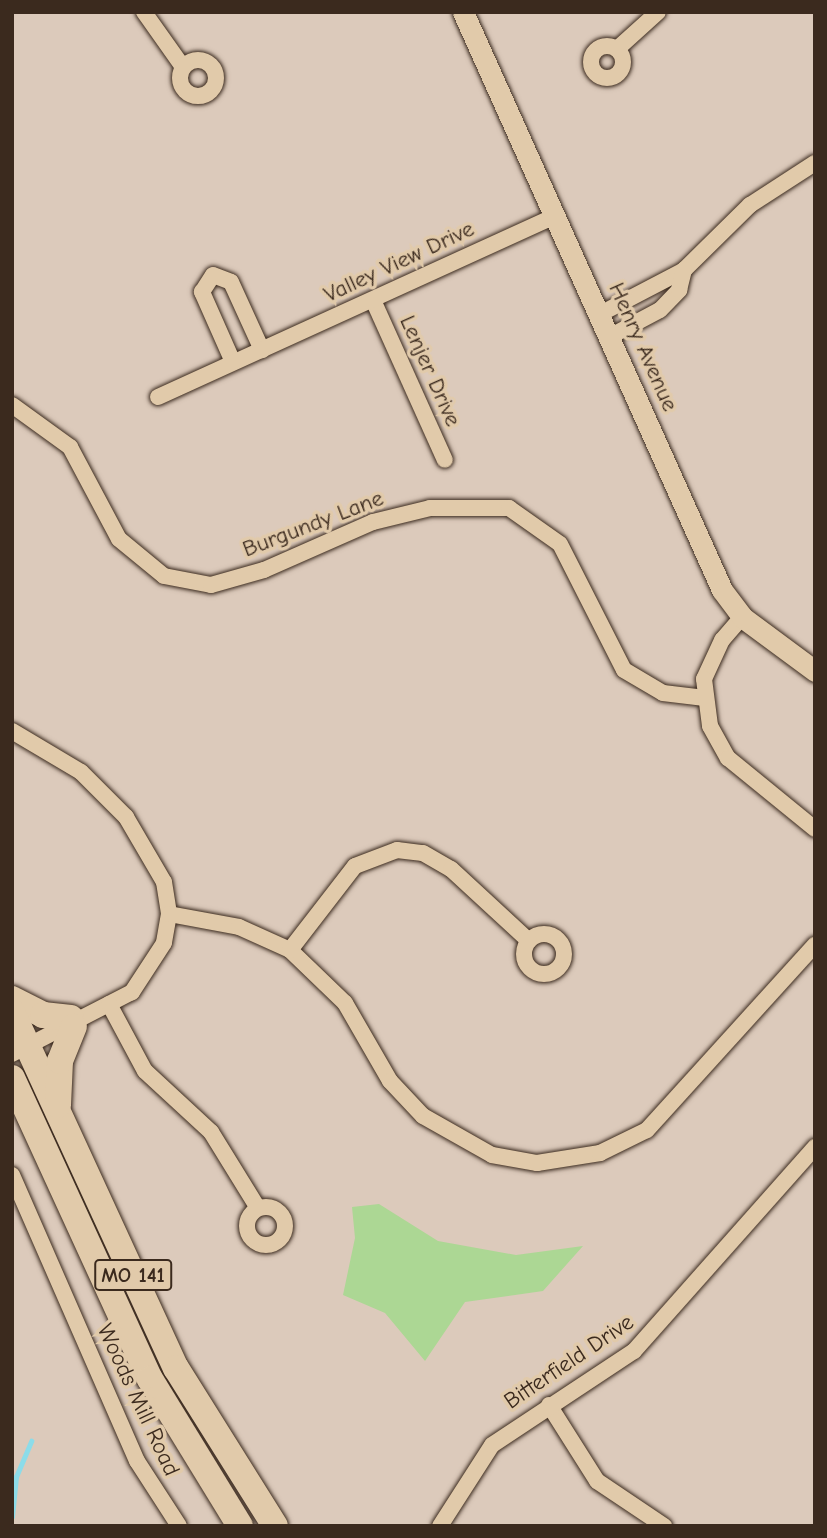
<!DOCTYPE html>
<html>
<head>
<meta charset="utf-8">
<style>
  body { margin:0 }
  #map { position:relative; width:827px; height:1538px; overflow:hidden; background:#dccabb; font-family:"Comic Neue",sans-serif }
  div>[style] { position:absolute }
  [style*='--x'] { left:calc(var(--x)*1px); top:calc(var(--y)*1px); width:calc(var(--w)*1px); rotate:calc(var(--a)*1deg) }
  .green>* { inset:0; background:#acd794 }
  .stream>* { height:4.5px; margin:-2.25px; padding:0 2.25px; transform-origin:2.25px; border-radius:2.25px; background:#8cdce9 }
  .roads { filter:drop-shadow(0 0 2px #3b2a1e) drop-shadow(0 0 2px #3b2a1e) }
  .minor>* { height:16px; margin:-8px; padding:0 8px; transform-origin:8px; border-radius:8px; background:#e1caaa }
  .minor>.ring { margin:-8px; padding:0; box-sizing:content-box; background:none; border:16px solid #e1caaa; border-radius:50% }
  .tertiary>* { height:21px; margin:-10.5px; padding:0 10.5px; transform-origin:10.5px; border-radius:10.5px; background:#e1caaa }
  .trunk>* { height:26px; margin:-13px; padding:0 13px; transform-origin:13px; border-radius:13px; background:#e1caaa }
  span { translate:-50% -50%; white-space:nowrap; text-align:center; line-height:1.15; -webkit-text-stroke:7px #e1caaa; paint-order:stroke }
  .shield-label span { padding:2px 5px; background:#e1caaa; border:2px solid; border-radius:5px; -webkit-text-stroke-width:0 }
  .shield-label { font-size:21px; color:#3b2a1e; font-weight:700 }
  .street-label { font-size:23px; color:#3b2a1e }
  .frame { position:absolute; inset:0; border:14px solid #3b2a1e; pointer-events:none }
</style>
</head>
<body>
<div id="map">
  <div class="green">
    <i style="clip-path:polygon(379px 1204px,438px 1241px,516px 1255px,583px 1246px,543px 1291px,465px 1302px,425px 1361px,385px 1313px,343px 1295px,355px 1238px,352px 1207px)"></i>
  </div>
  <div class="stream">
    <i style="--x:12;--y:1517;--w:40;--a:-84.3"></i>
    <i style="--x:16;--y:1477;--w:39;--a:-67"></i>
  </div>
  <div class="roads">
    <div class="minor">
      <i style="--x:144;--y:12;--w:67;--a:54.7"></i>
      <i class="ring" style="left:591px;top:46px;width:16px;height:16px"></i>
      <i style="--x:617;--y:49;--w:55;--a:-42.1"></i>
      <i class="ring" style="left:180px;top:60px;width:20px;height:20px"></i>
      <i style="--x:373;--y:300;--w:175;--a:65.8"></i>
      <i style="--x:600;--y:314;--w:95;--a:-27.6"></i>
      <i style="--x:684;--y:270;--w:93;--a:-44.6"></i>
      <i style="--x:750;--y:205;--w:77;--a:-32.9"></i>
      <i style="--x:611;--y:336;--w:55;--a:-28"></i>
      <i style="--x:660;--y:310;--w:28;--a:-46"></i>
      <i style="--x:679;--y:290;--w:21;--a:-76"></i>
      <i style="--x:233;--y:362;--w:77;--a:-113.9"></i>
      <i style="--x:202;--y:292;--w:20;--a:-57"></i>
      <i style="--x:213;--y:275;--w:19;--a:21"></i>
      <i style="--x:231;--y:282;--w:75;--a:65.5"></i>
      <i style="--x:158;--y:397;--w:437;--a:-24.5"></i>
      <i style="--x:12;--y:405;--w:72;--a:35.9"></i>
      <i style="--x:70;--y:447;--w:104;--a:62"></i>
      <i style="--x:119;--y:539;--w:58;--a:39.4"></i>
      <i style="--x:164;--y:576;--w:48;--a:10.8"></i>
      <i style="--x:211;--y:585;--w:55;--a:-15.8"></i>
      <i style="--x:264;--y:570;--w:119;--a:-23.8"></i>
      <i style="--x:373;--y:522;--w:59;--a:-13.8"></i>
      <i style="--x:430;--y:508;--w:79;--a:0"></i>
      <i style="--x:509;--y:508;--w:62;--a:35.2"></i>
      <i style="--x:560;--y:544;--w:141;--a:63.1"></i>
      <i style="--x:624;--y:670;--w:45;--a:30.5"></i>
      <i style="--x:663;--y:693;--w:42;--a:6.8"></i>
      <i style="--x:742;--y:617;--w:30;--a:131"></i>
      <i style="--x:722;--y:640;--w:43;--a:114.8"></i>
      <i style="--x:704;--y:679;--w:47;--a:82.7"></i>
      <i style="--x:710;--y:726;--w:37;--a:61"></i>
      <i style="--x:728;--y:758;--w:112;--a:39.2"></i>
      <i style="--x:12;--y:731;--w:80;--a:30.7"></i>
      <i style="--x:81;--y:772;--w:64;--a:45"></i>
      <i style="--x:126;--y:817;--w:75;--a:59.7"></i>
      <i style="--x:164;--y:882;--w:32;--a:81"></i>
      <i style="--x:169;--y:914;--w:29;--a:100"></i>
      <i style="--x:164;--y:943;--w:59;--a:123.1"></i>
      <i style="--x:132;--y:992;--w:135;--a:152.7"></i>
      <i style="--x:169;--y:914;--w:71;--a:10.5"></i>
      <i style="--x:239;--y:927;--w:56;--a:24.3"></i>
      <i style="--x:290;--y:950;--w:76;--a:43.9"></i>
      <i style="--x:345;--y:1003;--w:90;--a:60"></i>
      <i style="--x:390;--y:1081;--w:48;--a:46.7"></i>
      <i style="--x:423;--y:1116;--w:79;--a:29.5"></i>
      <i style="--x:492;--y:1155;--w:46;--a:10.1"></i>
      <i style="--x:537;--y:1163;--w:64;--a:-9"></i>
      <i style="--x:600;--y:1153;--w:52;--a:-26.1"></i>
      <i style="--x:647;--y:1130;--w:250;--a:-47.8"></i>
      <i class="ring" style="left:524px;top:934px;width:24px;height:24px"></i>
      <i style="--x:290;--y:950;--w:106;--a:-52.3"></i>
      <i style="--x:355;--y:866;--w:45;--a:-20.9"></i>
      <i style="--x:397;--y:850;--w:26;--a:7"></i>
      <i style="--x:423;--y:853;--w:32;--a:30"></i>
      <i style="--x:451;--y:869;--w:106;--a:42.7"></i>
      <i style="--x:109;--y:1004;--w:76;--a:61.8"></i>
      <i style="--x:145;--y:1071;--w:90;--a:42.7"></i>
      <i style="--x:211;--y:1132;--w:89;--a:58.3"></i>
      <i style="--x:12;--y:1175;--w:312;--a:66.4"></i>
      <i style="--x:137;--y:1461;--w:77;--a:57.1"></i>
      <i class="ring" style="left:247px;top:1207px;width:22px;height:22px"></i>
      <i style="--x:549;--y:1405;--w:90;--a:57.7"></i>
      <i style="--x:597;--y:1481;--w:81;--a:33.9"></i>
      <i style="--x:440;--y:1526;--w:96;--a:-57.3"></i>
      <i style="--x:492;--y:1445;--w:170;--a:-33.5"></i>
      <i style="--x:634;--y:1351;--w:273;--a:-48.4"></i>
    </div>
    <div class="tertiary">
      <i style="--x:463;--y:12;--w:633;--a:65.86"></i>
      <i style="--x:722;--y:590;--w:34;--a:53"></i>
      <i style="--x:742;--y:617;--w:91;--a:36.5"></i>
    </div>
    <div class="trunk">
      <i style="--x:12;--y:999;--w:35;--a:27"></i>
      <i style="--x:43;--y:1015;--w:28;--a:6"></i>
      <i style="--x:12;--y:1012;--w:392;--a:65.3"></i>
      <i style="--x:176;--y:1368;--w:186;--a:57.9"></i>
      <i style="--x:12;--y:1078;--w:331;--a:65.4"></i>
      <i style="--x:150;--y:1379;--w:172;--a:58.5"></i>
      <i style="--x:58;--y:1105;--w:44;--a:-87.4"></i>
      <i style="--x:60;--y:1061;--w:37;--a:-68"></i>
    </div>
  </div>
  <div class="shield-label">
    <span style="left:133px;top:1275px">MO 141</span>
  </div>
  <div class="street-label">
    <span style="left:399px;top:262px;rotate:-25deg">Valley View Drive</span>
    <span style="left:643px;top:347px;rotate:66deg">Henry Avenue</span>
    <span style="left:430px;top:371px;rotate:66deg">Lenjer Drive</span>
    <span style="left:313px;top:524px;rotate:-21deg">Burgundy Lane</span>
    <span style="left:569px;top:1362px;rotate:-34deg">Bitterfield Drive</span>
    <span style="left:138px;top:1400px;rotate:65deg">Woods Mill Road</span>
  </div>
  <div class="frame"></div>
</div>
</body>
</html>
